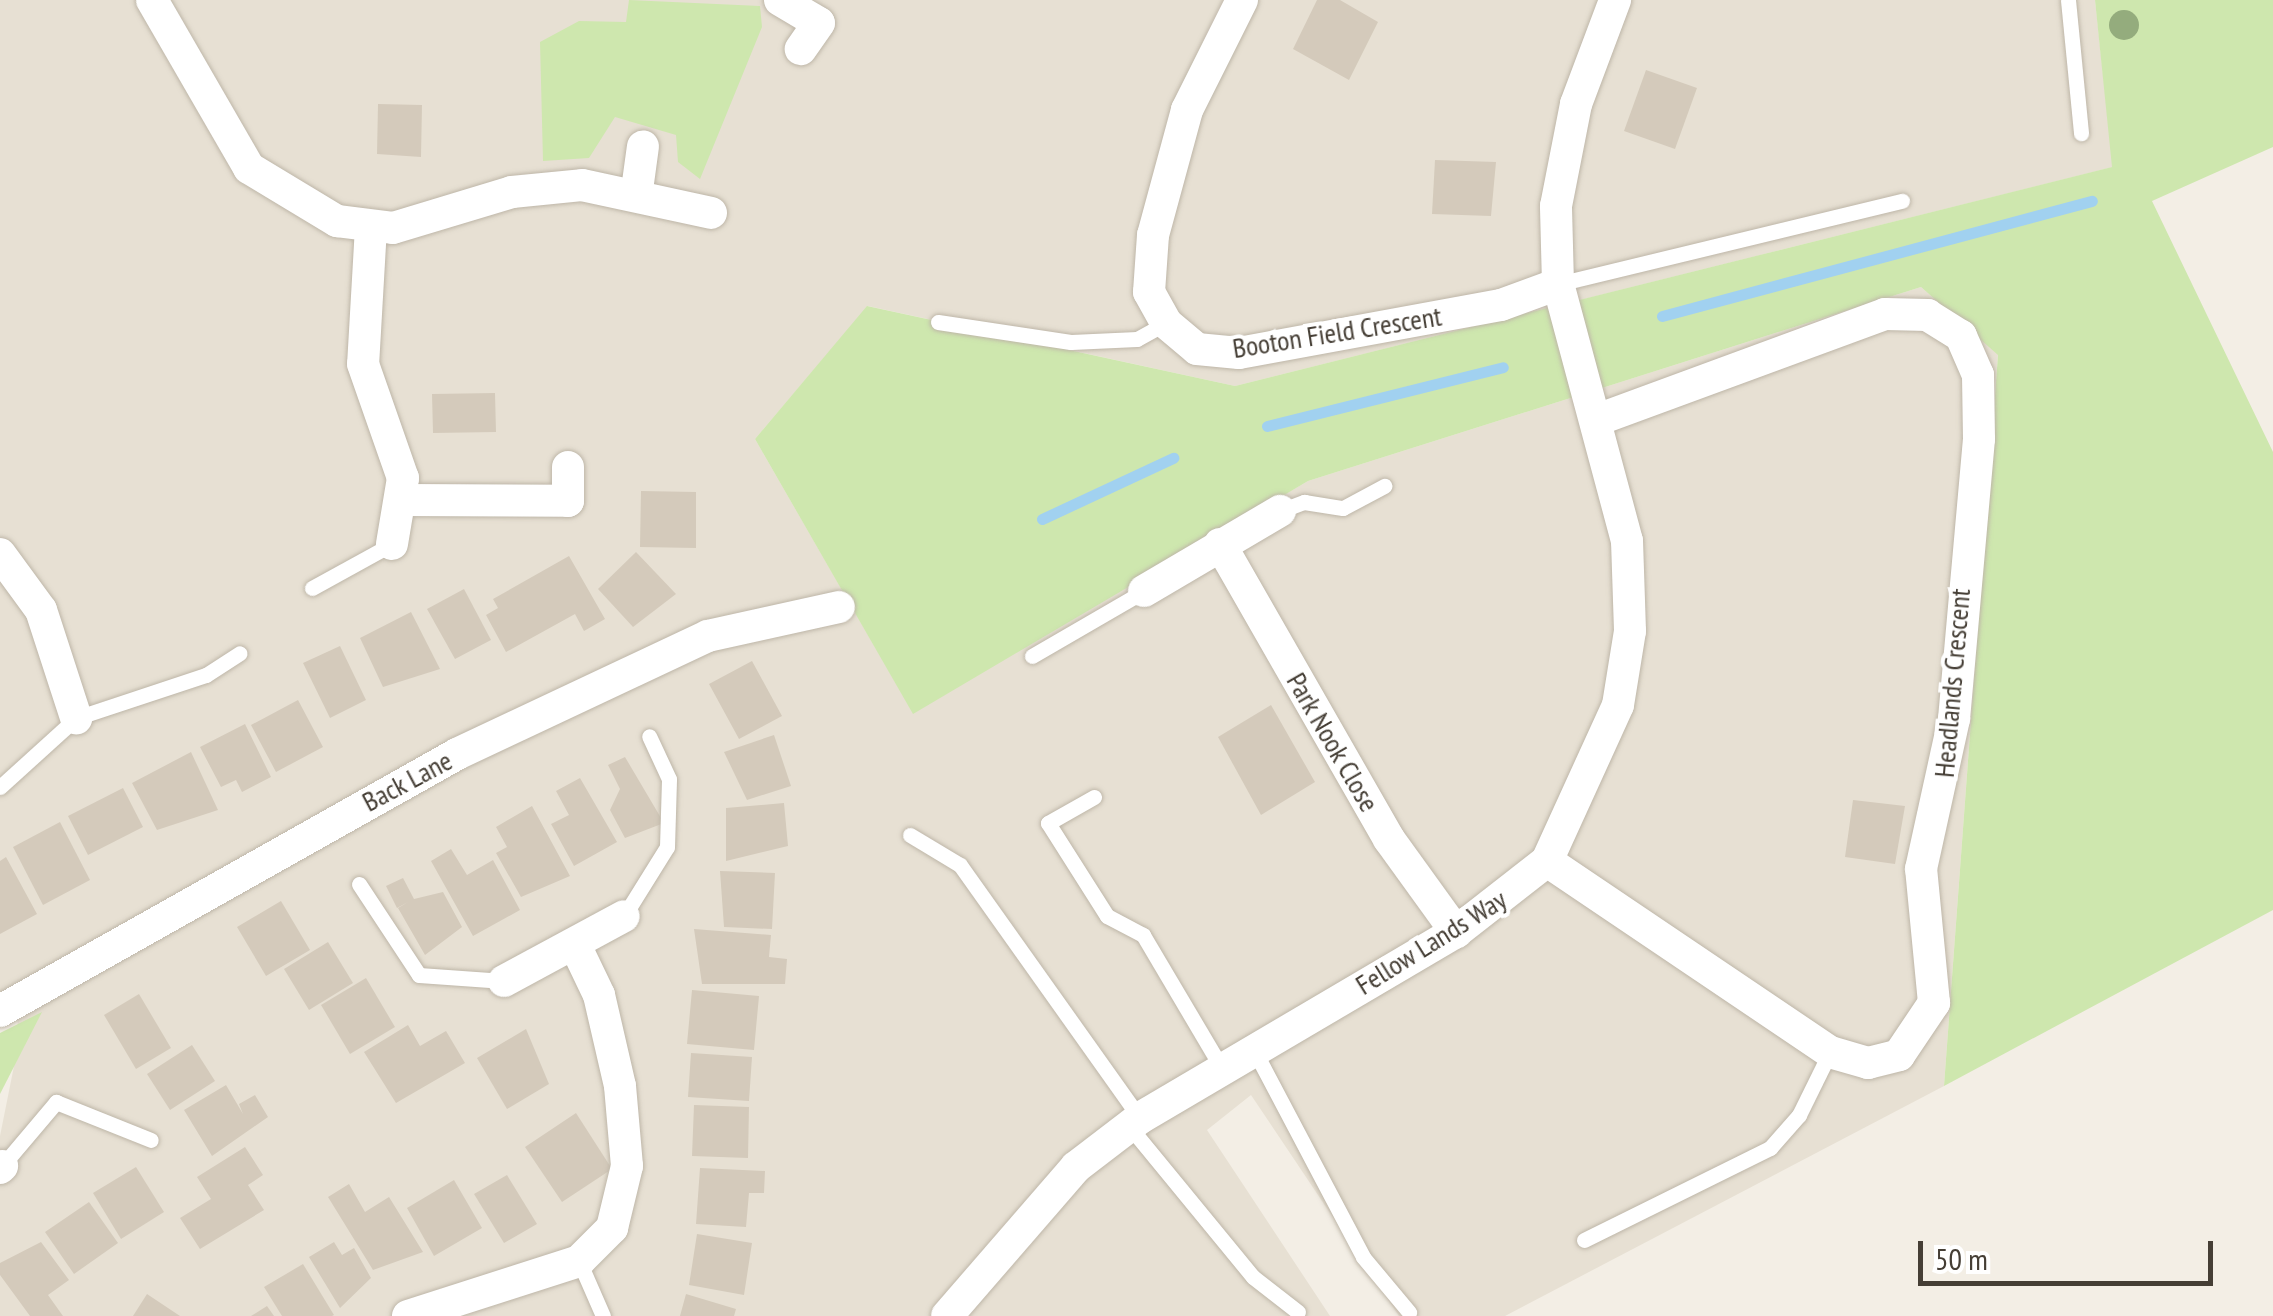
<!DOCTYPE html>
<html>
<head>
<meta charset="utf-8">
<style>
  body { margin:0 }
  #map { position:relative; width:2273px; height:1316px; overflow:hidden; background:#f3eee5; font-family:"PT Sans Narrow",sans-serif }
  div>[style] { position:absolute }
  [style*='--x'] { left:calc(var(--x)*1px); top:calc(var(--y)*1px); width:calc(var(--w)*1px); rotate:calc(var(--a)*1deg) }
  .residential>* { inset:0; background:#e7e0d3 }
  .green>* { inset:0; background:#cee7ae }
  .stream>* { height:11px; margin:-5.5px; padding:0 5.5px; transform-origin:5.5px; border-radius:5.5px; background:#a1d1f0 }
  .building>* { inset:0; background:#d4cabb }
  .roads { filter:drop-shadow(0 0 2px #beb6a8) drop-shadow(0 0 2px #beb6a8) }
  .lane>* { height:15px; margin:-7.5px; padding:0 7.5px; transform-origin:7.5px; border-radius:7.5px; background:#fff }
  .street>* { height:32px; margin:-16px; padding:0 16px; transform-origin:16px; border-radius:16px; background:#fff }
  .trees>* { width:30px; height:30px; margin:-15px; border-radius:50%; background:#94ac7d }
  span { translate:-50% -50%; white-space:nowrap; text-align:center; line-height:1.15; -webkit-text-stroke:8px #fff; paint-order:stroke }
  .street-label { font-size:28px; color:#453e35 }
  .scale { position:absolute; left:1918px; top:1241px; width:295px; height:45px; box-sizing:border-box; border:5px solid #453e35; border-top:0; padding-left:12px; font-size:30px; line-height:35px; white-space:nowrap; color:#453e35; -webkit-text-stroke:8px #fff; paint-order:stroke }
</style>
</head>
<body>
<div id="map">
  <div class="residential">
    <i style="clip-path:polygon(0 0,2095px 0,2113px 167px,1235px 386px,868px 306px,755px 439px,913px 713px,1308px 481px,1921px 287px,1998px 354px,1944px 1086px,1505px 1316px,1399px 1316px,1251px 1095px,1207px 1130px,1330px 1316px,0 1316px,0 1136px,18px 1046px,17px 992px,0 999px)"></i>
  </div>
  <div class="green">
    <i style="clip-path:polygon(629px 0,760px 6px,762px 27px,700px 179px,678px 162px,676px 135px,615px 117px,589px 158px,543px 161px,540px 42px,579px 21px,626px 22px)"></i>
    <i style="clip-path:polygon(2095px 0,2273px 0,2273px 147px,2152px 201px,2273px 452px,2273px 910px,1944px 1086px,1998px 355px,1921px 287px,1308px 481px,913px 714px,755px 439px,867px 306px,1235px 386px,2112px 167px)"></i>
    <i style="clip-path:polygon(42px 1012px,0 1094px,0 1033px)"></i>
  </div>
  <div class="stream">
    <i style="--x:1662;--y:316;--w:445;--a:-15"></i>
    <i style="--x:1267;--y:426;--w:243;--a:-14"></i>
    <i style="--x:1042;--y:519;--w:145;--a:-25"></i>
  </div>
  <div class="building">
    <i style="clip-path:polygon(1317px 0,1340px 0,1378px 22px,1349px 80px,1293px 49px)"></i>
    <i style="clip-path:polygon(1646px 70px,1697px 88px,1675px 149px,1624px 131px)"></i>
    <i style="clip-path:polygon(378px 104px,422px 105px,421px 157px,377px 154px)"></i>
    <i style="clip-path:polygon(1435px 160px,1496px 162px,1491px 216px,1432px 214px)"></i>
    <i style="clip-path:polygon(495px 393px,496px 432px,433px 433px,432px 394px)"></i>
    <i style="clip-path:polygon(641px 491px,696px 492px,696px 548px,640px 547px)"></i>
    <i style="clip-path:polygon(636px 552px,676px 594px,633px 627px,598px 589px)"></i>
    <i style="clip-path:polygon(569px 556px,605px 619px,584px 631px,575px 614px,506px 652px,486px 615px,498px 608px,493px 599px)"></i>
    <i style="clip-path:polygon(464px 589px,491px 640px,455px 659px,427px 609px)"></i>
    <i style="clip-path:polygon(411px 612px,440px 669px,383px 687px,360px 638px)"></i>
    <i style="clip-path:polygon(340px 646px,366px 700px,330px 718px,303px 663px)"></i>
    <i style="clip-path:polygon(752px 661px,782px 716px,739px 739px,709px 684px)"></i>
    <i style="clip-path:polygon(298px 700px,323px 747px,276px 772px,251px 725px)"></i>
    <i style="clip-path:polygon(1271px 705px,1315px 782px,1261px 815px,1218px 737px)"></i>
    <i style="clip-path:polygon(245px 724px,271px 777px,242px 792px,236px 780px,221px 787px,200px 747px)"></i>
    <i style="clip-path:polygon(774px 735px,791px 786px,747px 800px,724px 752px)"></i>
    <i style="clip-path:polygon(191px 752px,218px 810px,157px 830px,132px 783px)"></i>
    <i style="clip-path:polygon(625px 757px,664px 823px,625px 838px,610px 810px,620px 789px,608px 765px)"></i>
    <i style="clip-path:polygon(580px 778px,617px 842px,574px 866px,551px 824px,569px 815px,556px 791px)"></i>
    <i style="clip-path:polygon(123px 788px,143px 827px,88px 855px,68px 816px)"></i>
    <i style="clip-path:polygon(1853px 800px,1905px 806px,1895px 864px,1845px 857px)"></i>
    <i style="clip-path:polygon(784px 803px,788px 846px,726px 861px,726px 808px)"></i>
    <i style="clip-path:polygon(532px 806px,570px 876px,521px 897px,496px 853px,507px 847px,496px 827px)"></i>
    <i style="clip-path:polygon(60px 822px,90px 880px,43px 905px,13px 847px)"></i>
    <i style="clip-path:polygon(451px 849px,467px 875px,493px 860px,520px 910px,473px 936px,431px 861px)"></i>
    <i style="clip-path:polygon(6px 857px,37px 914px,0 934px,0 861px)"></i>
    <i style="clip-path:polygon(720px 871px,775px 873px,772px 929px,724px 927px)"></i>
    <i style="clip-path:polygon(403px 878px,414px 899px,443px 892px,462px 927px,425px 955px,398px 908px,408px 902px,397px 908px,386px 886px)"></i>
    <i style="clip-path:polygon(281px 901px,310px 950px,266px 976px,237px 927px)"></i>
    <i style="clip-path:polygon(694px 929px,771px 935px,769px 957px,787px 959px,785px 984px,702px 984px)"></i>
    <i style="clip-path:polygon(328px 942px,353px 983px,309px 1010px,284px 969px)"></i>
    <i style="clip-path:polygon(366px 978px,395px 1027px,350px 1054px,321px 1005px)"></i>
    <i style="clip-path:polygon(692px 990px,759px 996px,754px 1050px,687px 1044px)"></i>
    <i style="clip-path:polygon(139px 994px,171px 1048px,136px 1069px,104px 1015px)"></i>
    <i style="clip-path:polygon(408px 1025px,420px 1046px,446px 1031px,465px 1063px,396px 1103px,364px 1052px)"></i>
    <i style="clip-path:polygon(526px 1029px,549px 1084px,507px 1109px,477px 1058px)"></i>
    <i style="clip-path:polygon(192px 1045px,215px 1081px,170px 1110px,147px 1074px)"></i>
    <i style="clip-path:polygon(691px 1053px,752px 1057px,749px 1101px,688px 1097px)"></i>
    <i style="clip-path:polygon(226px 1085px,243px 1114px,239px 1104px,255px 1095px,268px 1117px,212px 1156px,184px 1110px)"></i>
    <i style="clip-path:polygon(694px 1105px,749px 1107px,748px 1158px,692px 1156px)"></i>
    <i style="clip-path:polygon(576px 1113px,612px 1169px,562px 1202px,525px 1147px)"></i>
    <i style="clip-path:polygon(245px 1147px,263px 1175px,248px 1185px,264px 1210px,200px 1249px,180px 1218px,211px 1199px,197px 1177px)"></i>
    <i style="clip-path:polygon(136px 1167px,164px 1212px,121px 1239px,93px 1193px)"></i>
    <i style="clip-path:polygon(700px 1168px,765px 1171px,764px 1193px,749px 1193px,746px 1227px,696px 1224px)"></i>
    <i style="clip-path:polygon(507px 1175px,537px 1224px,504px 1243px,474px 1194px)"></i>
    <i style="clip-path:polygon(454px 1180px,482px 1228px,434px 1256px,407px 1208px)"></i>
    <i style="clip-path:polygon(349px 1184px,365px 1212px,389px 1197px,423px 1252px,373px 1270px,328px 1197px)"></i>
    <i style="clip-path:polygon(89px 1202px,118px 1243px,74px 1274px,45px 1232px)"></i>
    <i style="clip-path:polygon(697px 1234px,752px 1243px,744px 1295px,689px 1285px)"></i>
    <i style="clip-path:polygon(41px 1242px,69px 1280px,48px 1295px,63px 1316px,30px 1316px,0 1275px,0 1263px)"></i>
    <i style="clip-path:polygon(334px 1242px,342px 1255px,354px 1248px,371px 1278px,340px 1308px,309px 1257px)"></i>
    <i style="clip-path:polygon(303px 1264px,334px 1315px,332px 1316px,282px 1316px,264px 1287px)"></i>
    <i style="clip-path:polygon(147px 1294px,180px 1316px,133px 1316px)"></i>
    <i style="clip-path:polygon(686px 1294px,736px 1309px,734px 1316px,680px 1316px)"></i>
    <i style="clip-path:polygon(267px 1306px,274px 1316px,251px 1316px)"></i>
  </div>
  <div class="roads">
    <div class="lane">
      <i style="--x:2068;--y:0;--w:134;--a:84.4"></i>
      <i style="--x:1558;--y:284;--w:354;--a:-13.6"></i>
      <i style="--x:938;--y:322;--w:134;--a:8.6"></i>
      <i style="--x:1071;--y:342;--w:66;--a:-2.6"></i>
      <i style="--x:1137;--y:339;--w:33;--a:-29"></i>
      <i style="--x:1280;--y:511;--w:26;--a:-21"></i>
      <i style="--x:1304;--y:502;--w:39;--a:9"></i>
      <i style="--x:1343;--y:508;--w:47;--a:-28.2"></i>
      <i style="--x:312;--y:588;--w:91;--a:-28.8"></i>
      <i style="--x:1032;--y:656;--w:129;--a:-30.1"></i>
      <i style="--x:0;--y:787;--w:103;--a:-42.2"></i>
      <i style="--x:76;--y:718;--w:137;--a:-18.3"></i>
      <i style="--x:206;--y:675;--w:40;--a:-32.9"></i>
      <i style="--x:1094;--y:797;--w:53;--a:150.5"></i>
      <i style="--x:1048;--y:823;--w:110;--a:57.6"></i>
      <i style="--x:1107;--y:916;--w:41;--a:27.8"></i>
      <i style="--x:1143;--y:935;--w:153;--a:59.4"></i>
      <i style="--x:910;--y:835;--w:58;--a:31"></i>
      <i style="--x:960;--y:865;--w:310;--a:54.6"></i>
      <i style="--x:359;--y:884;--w:109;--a:56.6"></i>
      <i style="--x:419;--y:975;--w:85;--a:4"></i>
      <i style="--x:624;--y:916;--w:81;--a:-58.1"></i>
      <i style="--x:667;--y:847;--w:68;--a:-88.3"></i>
      <i style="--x:669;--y:779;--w:47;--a:-114.9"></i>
      <i style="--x:1253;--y:1048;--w:236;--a:62.2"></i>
      <i style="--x:1363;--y:1257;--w:72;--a:50.1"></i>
      <i style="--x:1129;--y:1126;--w:195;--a:50.6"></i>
      <i style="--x:1253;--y:1277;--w:57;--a:37.9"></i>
      <i style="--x:2;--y:1166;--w:84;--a:-49.8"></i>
      <i style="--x:56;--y:1102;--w:102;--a:21.8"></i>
      <i style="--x:1584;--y:1240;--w:208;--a:-26.3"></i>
      <i style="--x:1770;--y:1148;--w:44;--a:-48.7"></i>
      <i style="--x:1799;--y:1115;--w:70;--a:-63.8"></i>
      <i style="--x:579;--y:1261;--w:60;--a:66.4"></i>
    </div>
    <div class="street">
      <i style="--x:152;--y:0;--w:194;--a:60"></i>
      <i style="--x:249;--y:168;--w:103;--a:31.1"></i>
      <i style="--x:337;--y:221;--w:56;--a:7.1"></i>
      <i style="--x:393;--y:228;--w:124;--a:-16.8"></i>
      <i style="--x:512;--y:192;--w:70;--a:-5.7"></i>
      <i style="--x:582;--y:185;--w:132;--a:12.2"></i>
      <i style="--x:780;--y:0;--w:45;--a:30.5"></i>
      <i style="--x:819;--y:23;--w:32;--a:125"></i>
      <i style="--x:1242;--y:0;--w:123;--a:116.6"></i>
      <i style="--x:1187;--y:110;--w:130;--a:105.2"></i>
      <i style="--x:1153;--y:235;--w:57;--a:94"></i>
      <i style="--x:1149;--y:292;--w:35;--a:61"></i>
      <i style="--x:1166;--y:323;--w:40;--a:40"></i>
      <i style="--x:1197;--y:349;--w:42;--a:5.4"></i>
      <i style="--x:1239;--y:353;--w:266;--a:-10.4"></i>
      <i style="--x:1501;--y:305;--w:61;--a:-20.2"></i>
      <i style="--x:637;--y:190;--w:44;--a:-82.2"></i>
      <i style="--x:371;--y:227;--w:137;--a:93.3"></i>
      <i style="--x:363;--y:364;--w:121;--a:70.7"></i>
      <i style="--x:403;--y:478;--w:67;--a:99.5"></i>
      <i style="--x:403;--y:500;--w:165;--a:0.3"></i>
      <i style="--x:568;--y:501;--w:34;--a:-90"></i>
      <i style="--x:1220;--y:544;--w:340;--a:60.2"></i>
      <i style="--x:1389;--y:839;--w:115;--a:54.2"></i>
      <i style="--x:0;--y:554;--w:69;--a:53.8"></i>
      <i style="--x:41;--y:610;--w:114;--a:72"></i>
      <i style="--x:1144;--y:591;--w:158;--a:-30.5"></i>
      <i style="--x:1547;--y:861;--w:341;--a:34"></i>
      <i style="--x:1830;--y:1052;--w:40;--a:16"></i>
      <i style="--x:1868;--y:1063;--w:32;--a:-14"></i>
      <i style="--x:1899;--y:1055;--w:63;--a:-56.1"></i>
      <i style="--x:1934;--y:1003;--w:135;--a:-95.5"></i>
      <i style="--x:1921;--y:869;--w:154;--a:-77.6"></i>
      <i style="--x:1954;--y:719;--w:281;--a:-84.9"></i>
      <i style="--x:1979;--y:439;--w:64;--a:-90.9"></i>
      <i style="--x:1978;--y:375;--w:43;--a:-113.6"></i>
      <i style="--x:1961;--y:336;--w:39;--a:-148"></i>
      <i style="--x:1928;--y:315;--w:43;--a:-178.7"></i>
      <i style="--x:1885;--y:314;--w:307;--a:159.8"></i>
      <i style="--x:504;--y:981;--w:136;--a:-28.4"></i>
      <i style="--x:0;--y:1011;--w:524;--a:-29.35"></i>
      <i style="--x:457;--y:754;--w:277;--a:-25.2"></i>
      <i style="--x:708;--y:636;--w:134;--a:-12.5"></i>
      <i style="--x:0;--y:1168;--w:3;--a:-45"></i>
      <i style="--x:408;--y:1316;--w:180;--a:-17.8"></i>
      <i style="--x:579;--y:1261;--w:47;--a:-45"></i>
      <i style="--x:612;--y:1228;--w:64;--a:-76.4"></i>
      <i style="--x:627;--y:1166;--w:80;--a:-95"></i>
      <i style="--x:620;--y:1086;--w:93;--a:-103"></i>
      <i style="--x:599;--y:995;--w:55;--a:-115.6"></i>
      <i style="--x:947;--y:1316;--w:197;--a:-49.1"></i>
      <i style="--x:1076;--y:1167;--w:81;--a:-37.4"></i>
      <i style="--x:1140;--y:1118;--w:367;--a:-30.5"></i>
      <i style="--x:1456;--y:932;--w:115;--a:-38"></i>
      <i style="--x:1547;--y:861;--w:171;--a:-65.5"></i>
      <i style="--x:1618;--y:705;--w:75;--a:-80.8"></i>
      <i style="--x:1630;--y:631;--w:90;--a:-91.9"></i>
      <i style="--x:1627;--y:541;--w:266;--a:-105"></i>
      <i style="--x:1558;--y:284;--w:78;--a:-91.5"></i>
      <i style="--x:1556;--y:206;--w:104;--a:-78.9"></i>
      <i style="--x:1576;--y:104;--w:111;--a:-69.4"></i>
    </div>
  </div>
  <div class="trees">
    <i style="left:2124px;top:25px"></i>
  </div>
  <div class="street-label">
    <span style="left:1337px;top:332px;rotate:-9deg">Booton Field Crescent</span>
    <span style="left:1952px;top:683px;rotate:-85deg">Headlands Crescent</span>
    <span style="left:1333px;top:742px;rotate:60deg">Park Nook Close</span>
    <span style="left:407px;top:781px;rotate:-28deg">Back Lane</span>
    <span style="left:1431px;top:942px;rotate:-32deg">Fellow Lands Way</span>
  </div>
  <div class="scale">50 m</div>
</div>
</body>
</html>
